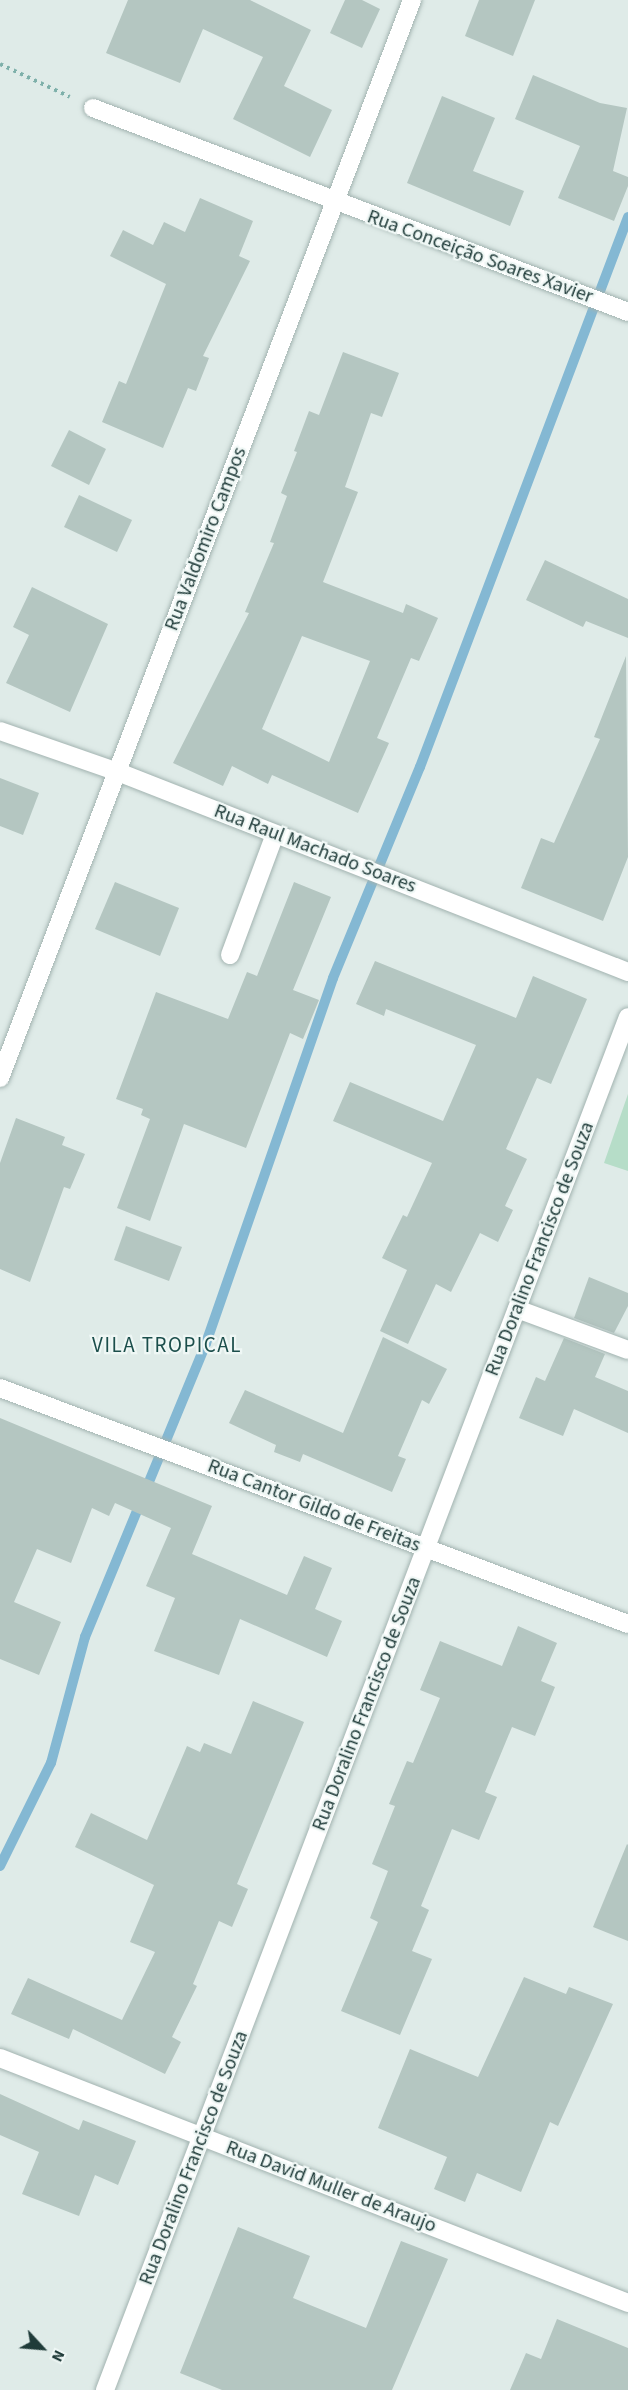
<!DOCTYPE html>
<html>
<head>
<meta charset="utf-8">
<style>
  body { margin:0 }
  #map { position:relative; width:628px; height:2390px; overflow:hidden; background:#dfebe8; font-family:"Source Sans 3",sans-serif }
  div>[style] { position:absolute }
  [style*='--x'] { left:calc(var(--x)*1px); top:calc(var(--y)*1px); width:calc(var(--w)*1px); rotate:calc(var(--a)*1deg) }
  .green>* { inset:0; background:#b6ddc8 }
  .stream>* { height:10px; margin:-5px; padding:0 5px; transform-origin:5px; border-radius:5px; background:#84b8d3 }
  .building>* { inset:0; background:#b4c6c1 }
  .path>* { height:4px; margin-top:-2px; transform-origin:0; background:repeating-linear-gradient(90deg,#7eb0aa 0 3px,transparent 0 7.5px) }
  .roads { filter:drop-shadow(0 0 2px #a2b3b0) drop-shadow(0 0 2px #a2b3b0) }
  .minor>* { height:18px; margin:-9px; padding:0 9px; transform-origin:9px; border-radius:9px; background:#fff }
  span { translate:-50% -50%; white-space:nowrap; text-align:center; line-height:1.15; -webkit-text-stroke:4.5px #eff7f5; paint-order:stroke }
  .street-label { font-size:20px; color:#1f3b39 }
  .neighbourhood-label { font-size:21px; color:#1b4e4b; letter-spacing:1.5px }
  .north { position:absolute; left:12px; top:2318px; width:60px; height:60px; -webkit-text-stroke:4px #eff7f5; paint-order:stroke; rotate:116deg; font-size:16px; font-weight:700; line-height:24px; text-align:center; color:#1f3b39 }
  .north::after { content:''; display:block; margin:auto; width:21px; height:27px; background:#1f3b39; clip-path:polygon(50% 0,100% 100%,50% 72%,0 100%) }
</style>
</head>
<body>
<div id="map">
  <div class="green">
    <i style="clip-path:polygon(628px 1094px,628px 1171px,604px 1163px)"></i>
  </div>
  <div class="stream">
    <i style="--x:0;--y:1866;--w:115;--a:-63.7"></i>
    <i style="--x:51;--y:1763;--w:131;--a:-74.9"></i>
    <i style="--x:85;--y:1637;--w:318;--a:-67.6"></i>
    <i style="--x:206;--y:1343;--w:386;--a:-70.8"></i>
    <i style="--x:333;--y:978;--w:228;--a:-67.6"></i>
    <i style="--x:420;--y:767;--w:588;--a:-69.28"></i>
  </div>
  <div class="building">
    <i style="clip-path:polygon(128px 0,250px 0,311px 30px,284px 86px,332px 110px,310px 157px,233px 119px,263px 57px,203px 29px,180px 83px,106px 53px)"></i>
    <i style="clip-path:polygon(345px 0,362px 0,380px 9px,362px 48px,330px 33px)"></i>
    <i style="clip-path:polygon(479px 0,535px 0,513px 56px,465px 36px)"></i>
    <i style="clip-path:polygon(533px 75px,600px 103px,627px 108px,613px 171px,628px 177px,628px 186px,614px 221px,558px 198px,580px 146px,515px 119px)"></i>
    <i style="clip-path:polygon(442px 96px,495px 118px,473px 171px,524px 191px,510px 226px,407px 183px)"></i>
    <i style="clip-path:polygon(200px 198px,253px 221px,239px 256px,250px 261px,203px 356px,209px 358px,196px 391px,188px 388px,163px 448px,102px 422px,119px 381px,126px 384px,166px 284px,110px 256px,123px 230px,153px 245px,164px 222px,185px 232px)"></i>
    <i style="clip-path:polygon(evenodd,343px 352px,399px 373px,382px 417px,371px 413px,345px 487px,358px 492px,323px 582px,403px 613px,406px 604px,438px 618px,419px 661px,411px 658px,377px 738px,389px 743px,358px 813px,272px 775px,268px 784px,232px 766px,223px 786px,173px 763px,249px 613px,245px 612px,274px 543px,270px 542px,287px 496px,281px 493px,297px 452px,294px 451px,309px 411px,319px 415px,343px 352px,302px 636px,370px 661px,329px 762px,262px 729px,302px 636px)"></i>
    <i style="clip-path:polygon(69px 430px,106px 449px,89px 485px,51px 466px)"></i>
    <i style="clip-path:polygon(79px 495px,132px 520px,117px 552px,64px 527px)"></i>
    <i style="clip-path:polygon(545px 560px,628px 599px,628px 638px,586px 621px,583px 627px,526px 600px)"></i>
    <i style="clip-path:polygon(32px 587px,108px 624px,70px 712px,6px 683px,29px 635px,13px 627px)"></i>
    <i style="clip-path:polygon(626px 656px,628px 857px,603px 921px,521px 888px,541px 838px,554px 843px,600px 739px,594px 737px)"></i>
    <i style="clip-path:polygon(0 778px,39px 793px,23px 835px,0 826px)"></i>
    <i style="clip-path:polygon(115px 882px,179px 908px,160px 956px,95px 929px)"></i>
    <i style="clip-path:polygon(294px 882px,331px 897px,293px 990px,319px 1000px,303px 1039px,290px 1033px,246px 1148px,184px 1124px,150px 1221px,117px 1208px,150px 1119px,141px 1115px,143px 1109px,116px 1099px,156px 992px,228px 1019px,247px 972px,257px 976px)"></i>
    <i style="clip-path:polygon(375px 961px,516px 1018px,533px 976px,587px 999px,551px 1084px,537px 1078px,506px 1149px,527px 1159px,505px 1206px,513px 1210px,498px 1242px,480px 1233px,451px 1292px,436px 1284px,408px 1344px,380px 1331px,407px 1270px,382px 1258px,403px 1215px,407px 1217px,432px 1163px,333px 1121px,350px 1082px,443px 1121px,476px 1045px,386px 1009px,384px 1016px,356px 1004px)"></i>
    <i style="clip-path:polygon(16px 1118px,65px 1137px,62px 1145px,85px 1154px,70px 1189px,64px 1187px,30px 1282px,0 1269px,0 1163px)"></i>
    <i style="clip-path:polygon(126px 1226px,182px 1247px,169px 1281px,114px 1260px)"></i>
    <i style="clip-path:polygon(589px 1277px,628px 1293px,628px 1306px,614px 1333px,574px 1318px)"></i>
    <i style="clip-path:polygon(383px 1337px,447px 1369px,429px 1404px,422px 1400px,398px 1456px,406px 1459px,392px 1492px,303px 1454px,300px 1462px,274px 1452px,276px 1445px,229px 1423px,245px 1390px,343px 1433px)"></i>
    <i style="clip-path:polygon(564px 1338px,605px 1354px,595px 1377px,628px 1391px,628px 1433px,574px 1409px,563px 1436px,519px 1418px,536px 1377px,545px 1381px)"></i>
    <i style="clip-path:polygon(0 1418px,212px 1506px,192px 1554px,287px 1595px,304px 1556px,332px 1568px,315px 1609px,342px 1621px,327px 1657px,240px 1619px,219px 1675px,154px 1651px,175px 1598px,146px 1586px,171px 1528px,115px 1503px,109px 1516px,92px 1508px,71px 1563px,37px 1549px,14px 1602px,61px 1622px,39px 1675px,0 1659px)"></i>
    <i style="clip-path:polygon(518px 1626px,557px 1643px,541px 1681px,555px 1687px,535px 1736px,512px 1727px,485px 1792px,497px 1797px,479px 1840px,452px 1829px,421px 1906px,429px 1910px,412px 1951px,432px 1959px,400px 2035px,341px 2011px,378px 1922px,370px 1918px,388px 1871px,372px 1864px,395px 1806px,389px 1804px,407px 1761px,413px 1763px,440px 1698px,420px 1690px,440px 1641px,502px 1666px)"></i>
    <i style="clip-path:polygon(253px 1701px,304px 1722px,237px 1884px,248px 1889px,232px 1927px,219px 1921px,193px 1984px,197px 1986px,172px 2037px,181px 2042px,165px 2074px,73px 2029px,69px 2039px,11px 2014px,28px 1978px,122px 2020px,155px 1952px,130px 1942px,154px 1885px,75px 1847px,91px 1813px,147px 1840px,187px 1746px,200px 1752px,204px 1743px,231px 1754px)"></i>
    <i style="clip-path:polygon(627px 1844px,628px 1845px,628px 1941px,593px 1927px)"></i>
    <i style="clip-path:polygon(524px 1977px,566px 1994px,569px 1987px,613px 2004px,558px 2126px,550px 2122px,521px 2192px,477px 2173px,465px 2202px,434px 2189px,447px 2157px,378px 2128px,410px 2049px,478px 2077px)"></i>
    <i style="clip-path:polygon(0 2094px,79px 2130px,83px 2120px,136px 2141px,118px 2185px,95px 2175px,79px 2216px,22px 2194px,39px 2152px,0 2135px)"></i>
    <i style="clip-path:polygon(238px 2227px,310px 2256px,293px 2298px,366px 2328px,401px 2241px,448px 2259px,392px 2390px,222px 2390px,180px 2373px)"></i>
    <i style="clip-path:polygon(557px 2319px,628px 2348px,628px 2390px,510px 2390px,526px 2353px,541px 2359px)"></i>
  </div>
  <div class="path">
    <i style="--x:0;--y:64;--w:77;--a:25.2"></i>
  </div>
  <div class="roads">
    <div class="minor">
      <i style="--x:93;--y:108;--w:573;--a:20.87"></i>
      <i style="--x:0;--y:731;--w:125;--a:19.2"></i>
      <i style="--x:118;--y:772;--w:548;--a:21.41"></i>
      <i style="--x:230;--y:955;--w:129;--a:-69.6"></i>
      <i style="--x:0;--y:1078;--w:1154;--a:-69.08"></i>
      <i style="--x:517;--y:1309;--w:118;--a:20.3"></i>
      <i style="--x:0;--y:1388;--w:671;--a:20.6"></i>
      <i style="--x:0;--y:2058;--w:674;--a:21.31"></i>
      <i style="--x:105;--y:2390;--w:1469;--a:-69.15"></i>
    </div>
  </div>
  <div class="street-label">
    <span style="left:480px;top:257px;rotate:20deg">Rua Conceição Soares Xavier</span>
    <span style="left:206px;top:539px;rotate:-69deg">Rua Valdomiro Campos</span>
    <span style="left:315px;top:849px;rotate:21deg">Rua Raul Machado Soares</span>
    <span style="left:540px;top:1249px;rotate:-69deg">Rua Doralino Francisco de Souza</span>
    <span style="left:314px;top:1506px;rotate:21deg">Rua Cantor Gildo de Freitas</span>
    <span style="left:367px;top:1704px;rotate:-69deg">Rua Doralino Francisco de Souza</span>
    <span style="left:194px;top:2158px;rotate:-69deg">Rua Doralino Francisco de Souza</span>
    <span style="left:331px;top:2187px;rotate:21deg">Rua David Muller de Araujo</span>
  </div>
  <div class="neighbourhood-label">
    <span style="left:167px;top:1345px">VILA TROPICAL</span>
  </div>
  <div class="north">N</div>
</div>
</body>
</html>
